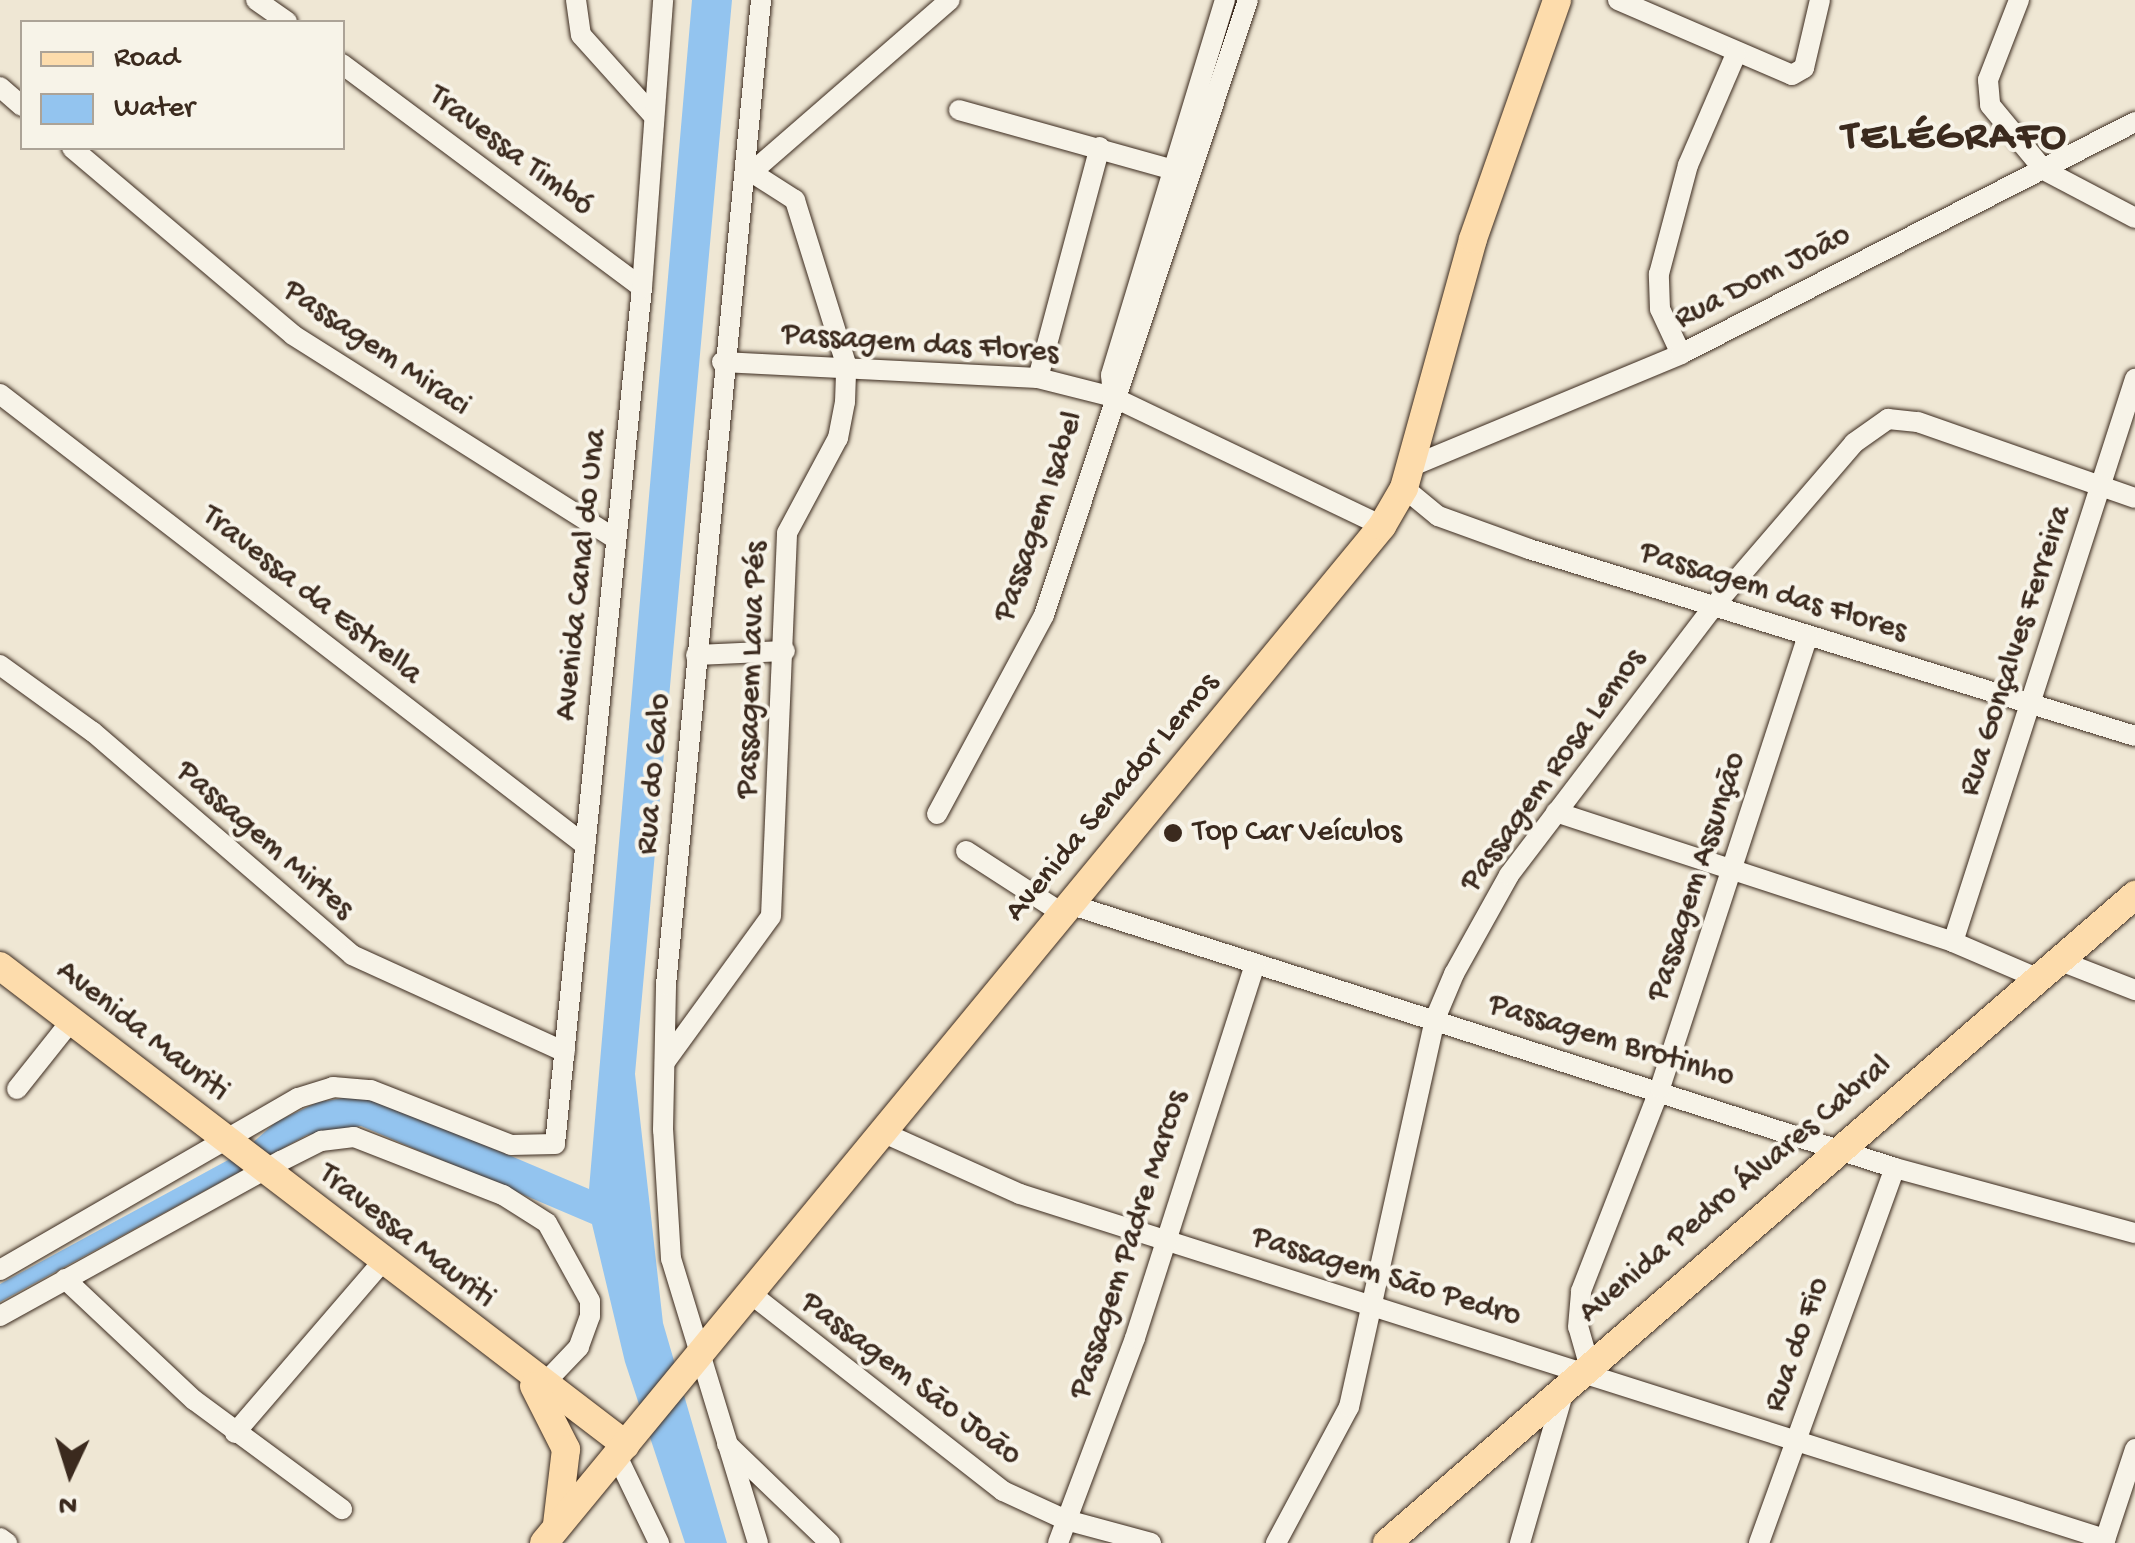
<!DOCTYPE html>
<html>
<head>
<meta charset="utf-8">
<style>
  body { margin:0 }
  #map { position:relative; width:2135px; height:1543px; overflow:hidden; background:#efe7d4; font-family:"Gochi Hand",sans-serif }
  div>[style] { position:absolute }
  [style*='--x'] { left:calc(var(--x)*1px); top:calc(var(--y)*1px); width:calc(var(--w)*1px); rotate:calc(var(--a)*1deg) }
  .water>* { inset:0; background:#93c4ef }
  .roads { filter:drop-shadow(0 0 2px #3b2a1e) drop-shadow(0 0 2px #3b2a1e) }
  .minor>* { height:20px; margin:-10px; padding:0 10px; transform-origin:10px; border-radius:10px; background:#f7f3e8 }
  .major>* { height:28px; margin:-14px; padding:0 14px; transform-origin:14px; border-radius:14px; background:#fddcac }
  .dots>* { width:28px; height:28px; translate:-50% -50%; box-sizing:border-box; border:5px solid #f7f3e8; border-radius:50% }
  span { translate:-50% -50%; white-space:nowrap; text-align:center; line-height:1.15; -webkit-text-stroke:8px #f7f3e8; paint-order:stroke }
  .street-label { font-size:32px; color:#3b2a1e }
  .poi-label { font-size:32px; color:#3b2a1e }
  .left { translate:0 -50%; text-align:left }
  .district-label { font-size:42px; color:#3b2a1e; font-weight:700; letter-spacing:2.5px }
  .legend { position:absolute; left:20px; top:20px; width:325px; height:130px; box-sizing:border-box; background:#f7f3e8; border:2px solid #aca397; margin:0; padding:12px 18px; list-style:none; font-size:30px; color:#3b2a1e }
  .legend li { display:flex; align-items:center; gap:20px; height:50px }
  .legend b { width:50px; border:2px solid #aca397 }
  .north { position:absolute; left:20px; top:1423px; width:100px; height:100px; -webkit-text-stroke:8px #f7f3e8; paint-order:stroke; rotate:184deg; font-size:28px; font-weight:700; line-height:40px; text-align:center; color:#3b2a1e }
  .north::after { content:''; display:block; margin:auto; width:35px; height:45px; background:#3b2a1e; clip-path:polygon(50% 0,100% 100%,50% 72%,0 100%) }
</style>
</head>
<body>
<div id="map">
  <div class="water">
    <i style="clip-path:polygon(692px 0,732px 0,635px 1074px,663px 1323px,727px 1543px,685px 1543px,625px 1362px,592px 1224px,361px 1126px,307px 1135px,0 1302px,0 1284px,241px 1153px,276px 1122px,318px 1102px,357px 1096px,385px 1103px,589px 1189px)"></i>
  </div>
  <div class="roads">
    <div class="minor">
      <i style="--x:256;--y:0;--w:38;--a:35"></i>
      <i style="--x:576;--y:0;--w:35;--a:82"></i>
      <i style="--x:581;--y:35;--w:106;--a:48.1"></i>
      <i style="--x:1618;--y:0;--w:189;--a:23.3"></i>
      <i style="--x:1792;--y:75;--w:14;--a:-30"></i>
      <i style="--x:1804;--y:68;--w:70;--a:-76.8"></i>
      <i style="--x:2019;--y:0;--w:86;--a:111.2"></i>
      <i style="--x:1988;--y:80;--w:25;--a:85"></i>
      <i style="--x:1990;--y:105;--w:85;--a:50.3"></i>
      <i style="--x:2044;--y:170;--w:103;--a:27.8"></i>
      <i style="--x:342;--y:64;--w:374;--a:36.7"></i>
      <i style="--x:0;--y:87;--w:29;--a:41"></i>
      <i style="--x:959;--y:110;--w:219;--a:15.6"></i>
      <i style="--x:72;--y:148;--w:289;--a:40.2"></i>
      <i style="--x:293;--y:335;--w:382;--a:32.3"></i>
      <i style="--x:752;--y:172;--w:262;--a:-41"></i>
      <i style="--x:1681;--y:354;--w:50;--a:-115"></i>
      <i style="--x:1660;--y:309;--w:35;--a:-92"></i>
      <i style="--x:1659;--y:274;--w:113;--a:-75.1"></i>
      <i style="--x:1688;--y:165;--w:121;--a:-66.6"></i>
      <i style="--x:722;--y:362;--w:316;--a:2.9"></i>
      <i style="--x:1038;--y:378;--w:77;--a:14.2"></i>
      <i style="--x:1113;--y:397;--w:298;--a:25.6"></i>
      <i style="--x:1038;--y:378;--w:239;--a:-75"></i>
      <i style="--x:0;--y:394;--w:739;--a:37.63"></i>
      <i style="--x:1113;--y:397;--w:22;--a:-95"></i>
      <i style="--x:1111;--y:375;--w:392;--a:-73.1"></i>
      <i style="--x:1410;--y:467;--w:294;--a:-22.6"></i>
      <i style="--x:1681;--y:354;--w:510;--a:-27.07"></i>
      <i style="--x:1404;--y:488;--w:44;--a:39.5"></i>
      <i style="--x:1438;--y:516;--w:97;--a:19.9"></i>
      <i style="--x:1529;--y:549;--w:634;--a:17.15"></i>
      <i style="--x:696;--y:655;--w:89;--a:-2.6"></i>
      <i style="--x:0;--y:665;--w:115;--a:35.8"></i>
      <i style="--x:93;--y:732;--w:342;--a:40.7"></i>
      <i style="--x:352;--y:955;--w:234;--a:24.5"></i>
      <i style="--x:1556;--y:812;--w:418;--a:18.1"></i>
      <i style="--x:1953;--y:942;--w:91;--a:23.2"></i>
      <i style="--x:937;--y:814;--w:226;--a:-61.7"></i>
      <i style="--x:1044;--y:615;--w:648;--a:-71.65"></i>
      <i style="--x:966;--y:851;--w:114;--a:32.9"></i>
      <i style="--x:1069;--y:904;--w:867;--a:17.72"></i>
      <i style="--x:1895;--y:1168;--w:249;--a:15.2"></i>
      <i style="--x:1953;--y:942;--w:592;--a:-72.09"></i>
      <i style="--x:2058;--y:960;--w:83;--a:21.3"></i>
      <i style="--x:665;--y:1062;--w:180;--a:-54"></i>
      <i style="--x:771;--y:916;--w:383;--a:-87.6"></i>
      <i style="--x:787;--y:533;--w:108;--a:-61.8"></i>
      <i style="--x:838;--y:438;--w:37;--a:-79"></i>
      <i style="--x:845;--y:402;--w:38;--a:-88"></i>
      <i style="--x:846;--y:364;--w:172;--a:-107.3"></i>
      <i style="--x:795;--y:200;--w:59;--a:-147.4"></i>
      <i style="--x:17;--y:1089;--w:87;--a:-51.5"></i>
      <i style="--x:884;--y:1133;--w:149;--a:24.2"></i>
      <i style="--x:1020;--y:1194;--w:1139;--a:17.64"></i>
      <i style="--x:0;--y:1270;--w:344;--a:-30"></i>
      <i style="--x:298;--y:1098;--w:37;--a:-17"></i>
      <i style="--x:333;--y:1087;--w:38;--a:5"></i>
      <i style="--x:371;--y:1090;--w:150;--a:21.4"></i>
      <i style="--x:511;--y:1145;--w:44;--a:-1.3"></i>
      <i style="--x:555;--y:1144;--w:860;--a:-84.2"></i>
      <i style="--x:642;--y:288;--w:289;--a:-85.8"></i>
      <i style="--x:65;--y:1279;--w:177;--a:43.2"></i>
      <i style="--x:194;--y:1400;--w:184;--a:36.4"></i>
      <i style="--x:751;--y:1294;--w:320;--a:38"></i>
      <i style="--x:1003;--y:1491;--w:69;--a:24.7"></i>
      <i style="--x:1066;--y:1520;--w:88;--a:15.1"></i>
      <i style="--x:0;--y:1316;--w:321;--a:-28.9"></i>
      <i style="--x:281;--y:1161;--w:45;--a:-26.6"></i>
      <i style="--x:321;--y:1141;--w:33;--a:-7"></i>
      <i style="--x:354;--y:1137;--w:160;--a:21.3"></i>
      <i style="--x:503;--y:1195;--w:52;--a:32.5"></i>
      <i style="--x:547;--y:1223;--w:89;--a:61.1"></i>
      <i style="--x:590;--y:1301;--w:15;--a:90"></i>
      <i style="--x:590;--y:1316;--w:33;--a:110"></i>
      <i style="--x:579;--y:1347;--w:59;--a:133.6"></i>
      <i style="--x:1588;--y:1361;--w:35;--a:-106"></i>
      <i style="--x:1578;--y:1327;--w:36;--a:-85"></i>
      <i style="--x:1581;--y:1291;--w:218;--a:-68.7"></i>
      <i style="--x:1660;--y:1088;--w:476;--a:-71.9"></i>
      <i style="--x:235;--y:1433;--w:225;--a:-49.3"></i>
      <i style="--x:727;--y:1444;--w:143;--a:43.9"></i>
      <i style="--x:617;--y:1456;--w:97;--a:64.2"></i>
      <i style="--x:0;--y:1538;--w:9;--a:36"></i>
      <i style="--x:758;--y:1543;--w:297;--a:-107"></i>
      <i style="--x:671;--y:1259;--w:129;--a:-93.5"></i>
      <i style="--x:663;--y:1130;--w:145;--a:-88.8"></i>
      <i style="--x:666;--y:985;--w:990;--a:-84.49"></i>
      <i style="--x:1058;--y:1543;--w:219;--a:-69.4"></i>
      <i style="--x:1135;--y:1338;--w:393;--a:-72.2"></i>
      <i style="--x:1276;--y:1543;--w:154;--a:-61.8"></i>
      <i style="--x:1349;--y:1407;--w:397;--a:-77.5"></i>
      <i style="--x:1435;--y:1019;--w:49;--a:-67.1"></i>
      <i style="--x:1454;--y:974;--w:113;--a:-60.9"></i>
      <i style="--x:1509;--y:875;--w:338;--a:-52.7"></i>
      <i style="--x:1714;--y:606;--w:215;--a:-49.3"></i>
      <i style="--x:1854;--y:443;--w:42;--a:-35.2"></i>
      <i style="--x:1888;--y:419;--w:30;--a:6"></i>
      <i style="--x:1918;--y:422;--w:230;--a:19.3"></i>
      <i style="--x:1520;--y:1543;--w:162;--a:-73.9"></i>
      <i style="--x:1759;--y:1543;--w:399;--a:-70.1"></i>
      <i style="--x:2104;--y:1543;--w:99;--a:-71.7"></i>
    </div>
    <div class="major">
      <i style="--x:0;--y:966;--w:788;--a:37.42"></i>
      <i style="--x:534;--y:1386;--w:71;--a:63.1"></i>
      <i style="--x:566;--y:1449;--w:76;--a:96.8"></i>
      <i style="--x:544;--y:1543;--w:1318;--a:-50.51"></i>
      <i style="--x:1382;--y:526;--w:44;--a:-59.9"></i>
      <i style="--x:1404;--y:488;--w:258;--a:-74.5"></i>
      <i style="--x:1473;--y:239;--w:253;--a:-70.6"></i>
      <i style="--x:1387;--y:1543;--w:990;--a:-40.9"></i>
    </div>
  </div>
  <div class="dots">
    <i style="left:1173px;top:833px;background:#3b2a1e"></i>
  </div>
  <div class="street-label">
    <span style="left:510px;top:152px;rotate:37deg">Travessa Timbó</span>
    <span style="left:1763px;top:278px;rotate:-27deg">Rua Dom João</span>
    <span style="left:920px;top:345px;rotate:4deg">Passagem das Flores</span>
    <span style="left:376px;top:349px;rotate:34deg">Passagem Miraci</span>
    <span style="left:1040px;top:517px;rotate:-71deg">Passagem Isabel</span>
    <span style="left:582px;top:575px;rotate:-84deg">Avenida Canal do Una</span>
    <span style="left:1773px;top:593px;rotate:17deg">Passagem das Flores</span>
    <span style="left:311px;top:596px;rotate:38deg">Travessa da Estrella</span>
    <span style="left:2016px;top:651px;rotate:-72deg">Rua Gonçalves Ferreira</span>
    <span style="left:753px;top:670px;rotate:-88deg">Passagem Lava Pés</span>
    <span style="left:1554px;top:771px;rotate:-54deg">Passagem Rosa Lemos</span>
    <span style="left:655px;top:774px;rotate:-85deg">Rua do Galo</span>
    <span style="left:1113px;top:798px;rotate:-50deg">Avenida Senador Lemos</span>
    <span style="left:264px;top:841px;rotate:41deg">Passagem Mirtes</span>
    <span style="left:1698px;top:877px;rotate:-72deg">Passagem Assunção</span>
    <span style="left:142px;top:1032px;rotate:38deg">Avenida Mauriti</span>
    <span style="left:1611px;top:1042px;rotate:17deg">Passagem Brotinho</span>
    <span style="left:1736px;top:1190px;rotate:-40deg">Avenida Pedro Álvares Cabral</span>
    <span style="left:406px;top:1237px;rotate:38deg">Travessa Mauriti</span>
    <span style="left:1130px;top:1245px;rotate:-72deg">Passagem Padre Marcos</span>
    <span style="left:1386px;top:1278px;rotate:17deg">Passagem São Pedro</span>
    <span style="left:1798px;top:1345px;rotate:-70deg">Rua do Fio</span>
    <span style="left:910px;top:1380px;rotate:37deg">Passagem São João</span>
  </div>
  <div class="poi-label">
    <span class="left" style="left:1193px;top:833px">Top Car Veículos</span>
  </div>
  <div class="district-label">
    <span style="left:1955px;top:139px">TELÉGRAFO</span>
  </div>
  <ul class="legend">
  <li><b style="height:12px;background:#fddcac"></b>Road</li>
  <li><b style="height:28px;background:#93c4ef"></b>Water</li>
  </ul>
  <div class="north">N</div>
</div>
</body>
</html>
